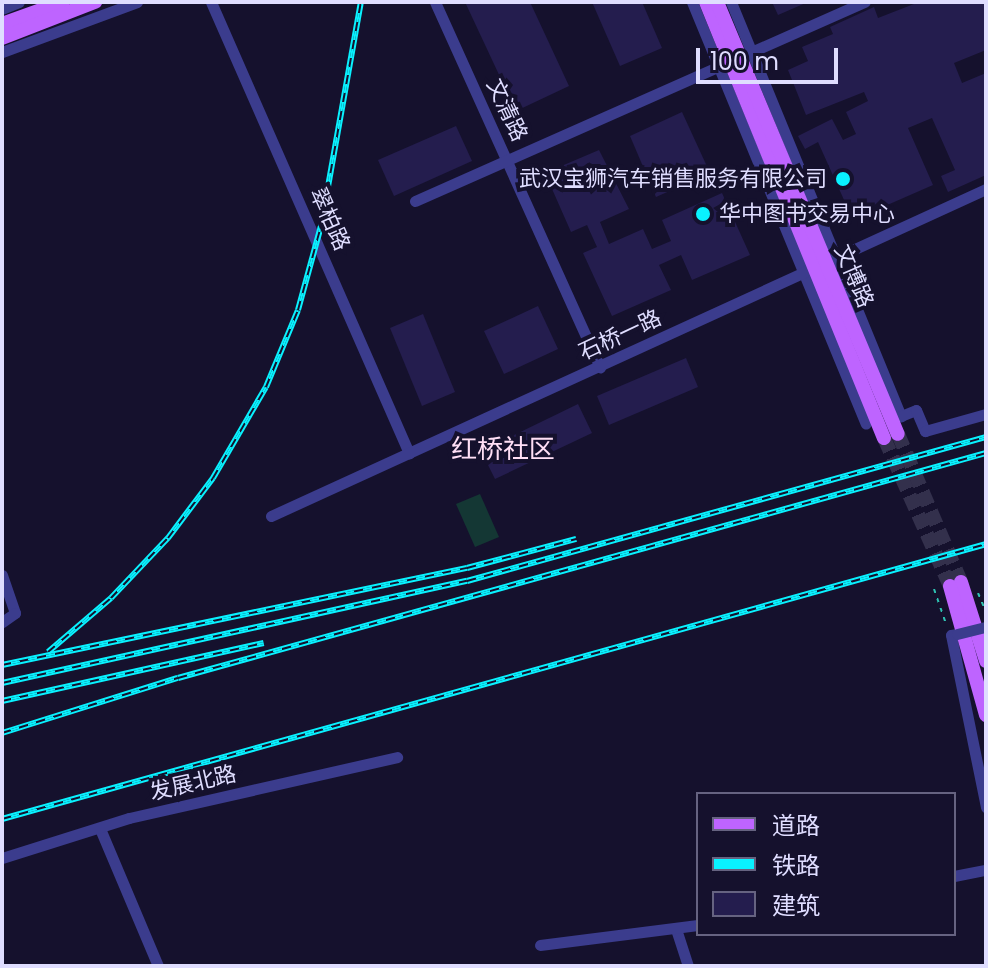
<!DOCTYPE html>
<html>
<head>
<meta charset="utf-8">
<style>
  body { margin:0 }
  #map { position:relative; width:988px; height:968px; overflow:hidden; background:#15112d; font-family:Poppins,"Noto Sans SC",sans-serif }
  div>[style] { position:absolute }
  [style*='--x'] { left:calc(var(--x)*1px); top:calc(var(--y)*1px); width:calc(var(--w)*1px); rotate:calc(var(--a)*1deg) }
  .green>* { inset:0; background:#143734 }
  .building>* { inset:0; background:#241d4e }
  .major-tunnel>* { height:14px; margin-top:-7px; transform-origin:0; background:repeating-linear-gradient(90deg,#33304c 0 14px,transparent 0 21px) }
  .path>* { height:2px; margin-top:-1px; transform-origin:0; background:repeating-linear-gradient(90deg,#2ec2b2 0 4px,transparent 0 10px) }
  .minor>* { height:11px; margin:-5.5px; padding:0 5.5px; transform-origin:5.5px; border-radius:5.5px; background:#3b3c8d }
  .major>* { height:14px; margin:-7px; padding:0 7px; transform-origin:7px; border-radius:7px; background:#be64ff }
  .rail>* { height:6px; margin-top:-3px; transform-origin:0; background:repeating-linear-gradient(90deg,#15112d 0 9px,#09f2ff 0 18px); box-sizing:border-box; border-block:2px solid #09f2ff }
  .minor-bridge>* { height:11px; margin:-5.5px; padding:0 5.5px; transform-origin:5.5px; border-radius:5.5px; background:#3b3c8d }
  .dots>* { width:22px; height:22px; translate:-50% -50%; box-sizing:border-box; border:4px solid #15112d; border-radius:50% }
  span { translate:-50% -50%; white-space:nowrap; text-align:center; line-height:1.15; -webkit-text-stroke:8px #15112d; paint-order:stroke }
  .street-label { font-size:22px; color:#dfddff }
  .poi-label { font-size:22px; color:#dfddff }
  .right { translate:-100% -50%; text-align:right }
  .left { translate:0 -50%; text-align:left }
  .quarter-label { font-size:26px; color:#ffdff5 }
  .frame { position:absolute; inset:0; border:4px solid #dfddff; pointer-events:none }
  .legend { position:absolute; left:696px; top:792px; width:260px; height:144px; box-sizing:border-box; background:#15112d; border:2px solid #666381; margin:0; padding:10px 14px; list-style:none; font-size:24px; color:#dfddff }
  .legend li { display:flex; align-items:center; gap:16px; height:40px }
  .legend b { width:40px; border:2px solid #666381 }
  .scale { position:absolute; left:696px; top:48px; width:142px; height:36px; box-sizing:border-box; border:4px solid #dfddff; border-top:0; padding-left:10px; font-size:24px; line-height:28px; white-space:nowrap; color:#dfddff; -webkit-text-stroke:6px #15112d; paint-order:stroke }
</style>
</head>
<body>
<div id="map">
  <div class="green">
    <i style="clip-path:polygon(480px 494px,499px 537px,475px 547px,456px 504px)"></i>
  </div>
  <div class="building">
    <i style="clip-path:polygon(465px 2px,530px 2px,569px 86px,516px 111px)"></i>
    <i style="clip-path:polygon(592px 2px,642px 2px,662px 48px,620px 66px)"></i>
    <i style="clip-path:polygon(772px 2px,808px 2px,778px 15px)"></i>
    <i style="clip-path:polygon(919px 2px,986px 2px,986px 50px,954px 63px,962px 83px,986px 73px,986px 175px,948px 192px,941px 176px,955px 170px,932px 118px,908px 128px,933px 185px,853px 220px,818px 142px,805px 149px,798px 136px,832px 119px,843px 140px,856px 134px,846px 112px,868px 101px,864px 92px,806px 115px,788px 70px,808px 61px,802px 47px,833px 34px,830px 27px,874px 7px,878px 18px)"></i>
    <i style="clip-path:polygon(682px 112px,710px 173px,656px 197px,630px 136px)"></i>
    <i style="clip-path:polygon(456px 126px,472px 161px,394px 196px,378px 160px)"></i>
    <i style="clip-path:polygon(599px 150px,629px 209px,600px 222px,609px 244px,643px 229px,652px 249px,671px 241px,662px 220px,722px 193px,750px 255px,692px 280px,681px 255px,659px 265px,671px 290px,612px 316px,583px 253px,597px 247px,587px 225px,571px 232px,545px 173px)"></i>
    <i style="clip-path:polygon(538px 306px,558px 349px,504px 374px,484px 331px)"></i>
    <i style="clip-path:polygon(423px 314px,455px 392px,422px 406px,390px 328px)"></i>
    <i style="clip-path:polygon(686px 358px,698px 387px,609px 425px,597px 396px)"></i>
    <i style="clip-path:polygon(578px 404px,592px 433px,495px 479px,481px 451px)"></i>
  </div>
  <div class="major-tunnel">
    <i style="--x:898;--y:434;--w:161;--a:66.9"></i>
    <i style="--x:884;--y:438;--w:162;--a:66"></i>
  </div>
  <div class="path">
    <i style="--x:934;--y:589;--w:39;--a:71"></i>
    <i style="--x:978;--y:593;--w:21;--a:67"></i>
  </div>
  <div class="minor">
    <i style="--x:211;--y:2;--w:493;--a:66.3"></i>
    <i style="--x:435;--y:2;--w:401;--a:65.7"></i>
    <i style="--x:692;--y:2;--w:456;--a:67.6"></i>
    <i style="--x:731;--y:2;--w:448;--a:67.7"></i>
    <i style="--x:901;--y:416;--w:16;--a:-22"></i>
    <i style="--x:916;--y:410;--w:23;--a:67"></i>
    <i style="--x:925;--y:431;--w:63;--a:-15.6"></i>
    <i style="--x:2;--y:9;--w:18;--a:-22"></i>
    <i style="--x:2;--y:52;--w:144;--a:-20.3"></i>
    <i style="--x:415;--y:201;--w:492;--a:-23.9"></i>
    <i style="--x:271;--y:516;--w:786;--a:-24.58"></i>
    <i style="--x:2;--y:575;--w:40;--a:71.1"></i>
    <i style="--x:15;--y:613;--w:16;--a:145"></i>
    <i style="--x:957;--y:634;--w:6;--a:171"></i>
    <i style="--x:951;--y:635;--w:176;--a:78.5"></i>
    <i style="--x:101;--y:831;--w:147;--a:67.1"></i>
    <i style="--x:2;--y:858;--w:133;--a:-17.5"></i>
    <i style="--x:129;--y:818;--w:275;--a:-12.8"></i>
    <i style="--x:954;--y:876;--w:33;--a:-11"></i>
    <i style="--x:676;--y:929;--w:39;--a:72"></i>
    <i style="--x:540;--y:945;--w:159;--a:-7.2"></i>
  </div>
  <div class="major">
    <i style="--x:706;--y:2;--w:471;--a:67.8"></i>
    <i style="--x:717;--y:2;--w:468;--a:67.3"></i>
    <i style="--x:2;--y:24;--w:65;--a:-19.8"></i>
    <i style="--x:2;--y:38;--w:100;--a:-21.2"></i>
    <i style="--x:961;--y:582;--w:83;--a:72.4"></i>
    <i style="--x:950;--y:586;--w:134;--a:74.4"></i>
  </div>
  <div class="rail">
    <i style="--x:48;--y:652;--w:83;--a:-40.6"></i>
    <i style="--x:111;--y:598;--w:83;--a:-46.5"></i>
    <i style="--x:168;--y:538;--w:75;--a:-53.1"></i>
    <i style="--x:213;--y:478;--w:105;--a:-59.8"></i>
    <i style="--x:266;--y:387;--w:83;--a:-67.4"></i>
    <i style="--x:298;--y:310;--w:87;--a:-74.7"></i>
    <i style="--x:321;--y:226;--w:228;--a:-79.9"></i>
    <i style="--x:2;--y:665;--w:475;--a:-11.8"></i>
    <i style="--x:467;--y:568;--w:113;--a:-14.9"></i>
    <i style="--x:2;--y:683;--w:476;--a:-12.4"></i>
    <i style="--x:467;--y:581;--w:539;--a:-15.51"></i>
    <i style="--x:2;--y:701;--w:268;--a:-12.5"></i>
    <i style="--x:2;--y:733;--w:184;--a:-17.4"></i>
    <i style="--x:178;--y:678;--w:839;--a:-15.56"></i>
    <i style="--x:2;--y:819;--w:1022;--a:-15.61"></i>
  </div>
  <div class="minor-bridge">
    <i style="--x:957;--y:634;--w:30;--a:-14"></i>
  </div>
  <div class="dots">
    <i style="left:843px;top:179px;background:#09f2ff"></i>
    <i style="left:703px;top:214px;background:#09f2ff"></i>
  </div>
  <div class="street-label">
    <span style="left:507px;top:110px;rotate:65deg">文清路</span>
    <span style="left:330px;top:219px;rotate:66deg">翠柏路</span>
    <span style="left:854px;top:276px;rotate:67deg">文博路</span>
    <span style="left:620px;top:335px;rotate:-25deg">石桥一路</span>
    <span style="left:193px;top:783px;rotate:-13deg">发展北路</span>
  </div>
  <div class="poi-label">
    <span class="right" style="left:827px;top:179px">武汉宝狮汽车销售服务有限公司</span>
    <span class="left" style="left:719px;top:214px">华中图书交易中心</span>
  </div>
  <div class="quarter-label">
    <span style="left:503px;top:450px">红桥社区</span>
  </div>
  <div class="frame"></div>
  <ul class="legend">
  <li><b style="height:10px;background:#be64ff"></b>道路</li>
  <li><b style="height:10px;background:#09f2ff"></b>铁路</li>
  <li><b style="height:22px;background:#241d4e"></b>建筑</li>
  </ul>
  <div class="scale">100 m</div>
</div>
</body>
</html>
